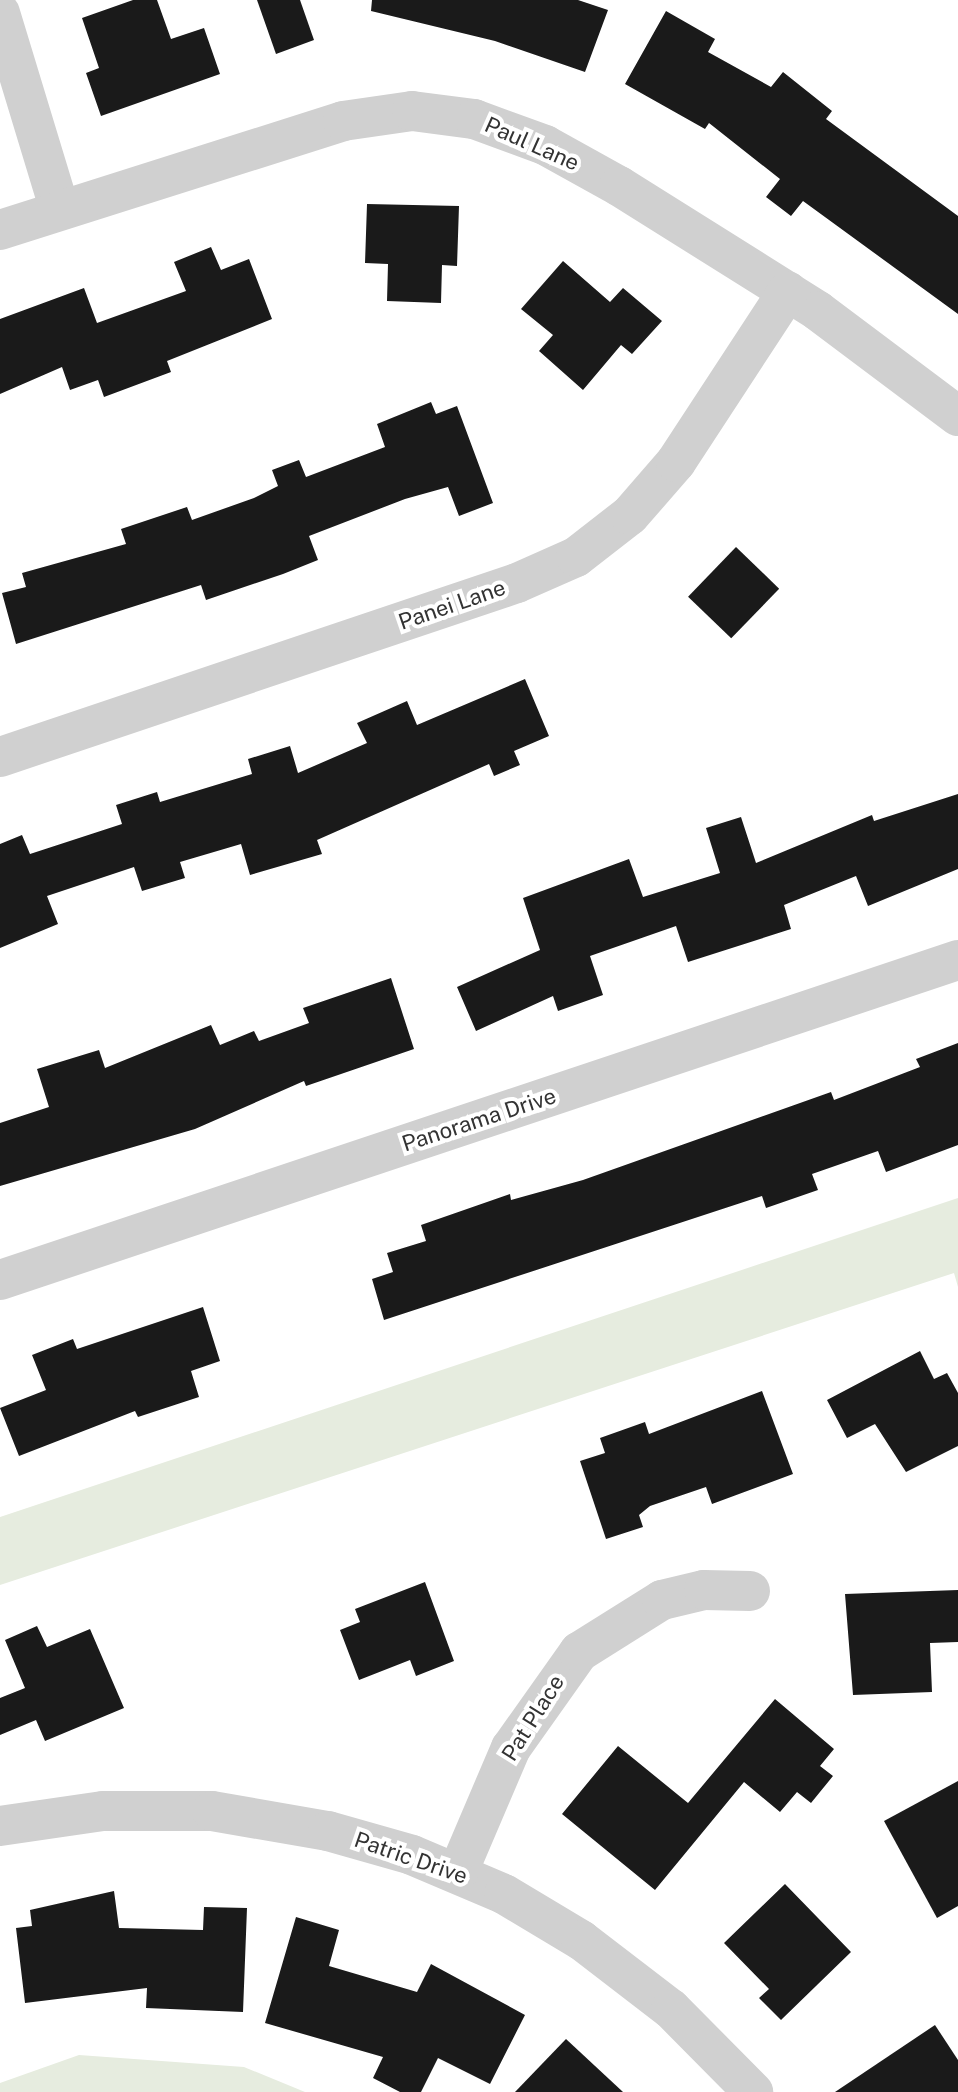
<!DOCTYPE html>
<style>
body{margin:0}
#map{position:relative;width:958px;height:2092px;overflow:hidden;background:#fff;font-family:"Public Sans",sans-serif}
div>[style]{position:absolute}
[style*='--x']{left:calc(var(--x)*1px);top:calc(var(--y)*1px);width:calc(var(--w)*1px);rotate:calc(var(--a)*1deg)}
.green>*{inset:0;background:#e6ecdf}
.building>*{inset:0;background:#1a1a1a;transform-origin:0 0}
.minor>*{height:40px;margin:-20px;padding:0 20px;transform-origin:20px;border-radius:20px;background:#d0d0d0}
span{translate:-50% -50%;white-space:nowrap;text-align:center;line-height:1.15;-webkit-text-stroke:8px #fff;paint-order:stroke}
.street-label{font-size:22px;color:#333}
</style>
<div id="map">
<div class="green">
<i style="clip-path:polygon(958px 1198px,958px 1287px,954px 1273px,0 1585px,0 1517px)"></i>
<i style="clip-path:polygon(79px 2055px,244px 2067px,305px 2092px,0 2092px,0 2083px)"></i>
</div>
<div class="building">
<i style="clip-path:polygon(133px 0,157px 0,171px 39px,204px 28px,220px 74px,101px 116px,86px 73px,99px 68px,82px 18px)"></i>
<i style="clip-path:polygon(257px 0,300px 0,314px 40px,276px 54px)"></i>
<i style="clip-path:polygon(372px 0,578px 0,608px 10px,585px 72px,495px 41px,371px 11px)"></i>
<i style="clip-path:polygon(666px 11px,715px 39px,708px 52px,771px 87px,783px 72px,832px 111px,826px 119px,958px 216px,958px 314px,803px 201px,791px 216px,766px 197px,780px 179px,709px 123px,705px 129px,625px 84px)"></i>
<i style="clip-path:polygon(367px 204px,459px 206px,457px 266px,442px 265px,441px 303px,387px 301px,388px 264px,365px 263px)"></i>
<i style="clip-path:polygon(211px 247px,221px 270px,249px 259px,272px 319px,167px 361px,171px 372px,104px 397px,98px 380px,70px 390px,62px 367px,0 394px,0 319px,84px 288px,97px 323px,186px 291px,174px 262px)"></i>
<i style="clip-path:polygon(563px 261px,610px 302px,623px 288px,662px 321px,632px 354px,621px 345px,583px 390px,539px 351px,553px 335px,521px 309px)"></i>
<i style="clip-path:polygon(431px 402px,436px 414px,457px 406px,493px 503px,459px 516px,448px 487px,405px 499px,309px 536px,318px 560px,283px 574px,206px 600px,201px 585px,16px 644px,2px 593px,26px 587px,22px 573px,126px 544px,121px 529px,187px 507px,192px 520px,254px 498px,278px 486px,272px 470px,299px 460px,306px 477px,385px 447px,377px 424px)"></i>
<i style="left:736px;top:547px;width:60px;height:69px;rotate:44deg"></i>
<i style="clip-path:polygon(525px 679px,549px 736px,514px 751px,520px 765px,494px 776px,489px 764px,317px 840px,322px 854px,250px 875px,241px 844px,180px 862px,185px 878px,142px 891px,134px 867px,47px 896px,58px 924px,0 948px,0 844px,22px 835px,30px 854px,122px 824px,116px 805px,157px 792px,160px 802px,252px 774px,248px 759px,290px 746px,298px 773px,367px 743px,357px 723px,407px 701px,417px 725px)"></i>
<i style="clip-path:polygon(958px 794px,958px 869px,868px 906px,856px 876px,784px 905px,791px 929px,688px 962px,676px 926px,590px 956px,603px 995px,558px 1011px,553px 996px,476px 1031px,457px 987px,540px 950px,523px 898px,629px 859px,643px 897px,720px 873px,706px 828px,741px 817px,756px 863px,872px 815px,874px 821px)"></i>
<i style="clip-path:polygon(391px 978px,414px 1049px,306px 1086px,304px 1081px,195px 1129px,0 1186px,0 1123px,49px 1107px,37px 1069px,99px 1050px,105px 1068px,211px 1025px,220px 1045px,254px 1031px,259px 1041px,309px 1023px,303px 1008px)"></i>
<i style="clip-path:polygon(958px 1043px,958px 1145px,886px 1172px,878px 1151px,812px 1174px,818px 1190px,766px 1208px,762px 1196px,384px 1320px,372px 1279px,393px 1272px,387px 1253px,426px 1241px,421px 1225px,510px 1194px,511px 1200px,583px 1180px,831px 1092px,834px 1100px,920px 1067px,916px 1059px)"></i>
<i style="clip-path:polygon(203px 1307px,220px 1361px,191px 1371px,199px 1397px,138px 1417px,135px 1411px,19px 1456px,0 1408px,46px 1390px,32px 1355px,73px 1339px,77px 1349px)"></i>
<i style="clip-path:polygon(920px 1351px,934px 1379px,947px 1373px,958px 1393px,958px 1446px,906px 1472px,875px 1424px,847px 1438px,827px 1400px)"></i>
<i style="clip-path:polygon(762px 1391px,793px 1474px,712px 1504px,706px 1487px,650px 1506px,639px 1515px,643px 1527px,606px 1539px,580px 1461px,605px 1453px,600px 1438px,645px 1422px,649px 1434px)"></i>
<i style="clip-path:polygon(425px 1582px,454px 1661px,416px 1676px,410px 1660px,359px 1680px,340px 1630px,360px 1622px,355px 1609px)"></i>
<i style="clip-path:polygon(958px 1590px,958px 1642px,930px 1643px,932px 1692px,853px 1695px,845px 1594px)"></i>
<i style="clip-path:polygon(37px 1626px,47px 1647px,90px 1629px,124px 1708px,45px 1741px,36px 1720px,0 1735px,0 1698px,25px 1688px,5px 1640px)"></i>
<i style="clip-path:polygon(775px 1699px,834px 1749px,820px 1766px,833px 1776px,811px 1803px,797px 1792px,780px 1812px,744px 1782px,655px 1890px,562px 1814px,618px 1746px,688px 1803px)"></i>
<i style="clip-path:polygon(958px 1781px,958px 1906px,937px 1918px,884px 1821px)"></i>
<i style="clip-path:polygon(785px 1884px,851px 1952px,781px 2020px,759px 1998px,769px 1989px,724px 1943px)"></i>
<i style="clip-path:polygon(114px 1891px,119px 1928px,203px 1930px,204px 1907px,247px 1908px,243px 2012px,146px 2008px,147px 1988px,25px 2003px,16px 1928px,32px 1926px,30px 1910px)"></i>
<i style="clip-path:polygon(296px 1917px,339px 1930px,329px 1966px,417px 1992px,431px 1964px,525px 2015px,490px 2084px,438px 2058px,421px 2092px,400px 2092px,373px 2078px,383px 2057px,265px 2023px)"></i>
<i style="clip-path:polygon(935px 2025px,958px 2060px,958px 2092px,835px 2092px)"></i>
<i style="clip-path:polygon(566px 2039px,623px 2092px,515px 2092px)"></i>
</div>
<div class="minor">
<i style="--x:0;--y:13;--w:206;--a:73.1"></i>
<i style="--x:0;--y:230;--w:360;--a:-17.6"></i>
<i style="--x:343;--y:121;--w:70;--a:-8.2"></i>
<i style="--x:412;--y:111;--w:63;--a:7.4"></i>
<i style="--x:474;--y:119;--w:76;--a:20.1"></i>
<i style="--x:545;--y:145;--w:85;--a:29"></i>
<i style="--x:619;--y:186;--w:235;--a:32.1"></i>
<i style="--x:818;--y:311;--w:175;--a:36.9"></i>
<i style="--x:0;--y:757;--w:545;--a:-18.6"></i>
<i style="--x:517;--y:583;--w:64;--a:-23.8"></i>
<i style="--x:576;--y:557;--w:68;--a:-37.9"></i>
<i style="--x:630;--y:515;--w:70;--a:-49"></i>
<i style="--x:676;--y:462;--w:204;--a:-56.8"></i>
<i style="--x:0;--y:1280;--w:1010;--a:-18.47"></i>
<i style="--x:0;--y:1826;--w:104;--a:-8.3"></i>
<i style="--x:103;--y:1811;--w:109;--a:0"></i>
<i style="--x:212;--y:1811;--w:118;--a:9.8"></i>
<i style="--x:328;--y:1831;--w:87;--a:15.9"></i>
<i style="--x:412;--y:1855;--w:100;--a:23"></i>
<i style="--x:504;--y:1894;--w:90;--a:30.9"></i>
<i style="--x:581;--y:1940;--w:113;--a:37.5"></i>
<i style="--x:671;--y:2009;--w:117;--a:45.3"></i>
<i style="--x:458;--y:1872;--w:135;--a:-66.9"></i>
<i style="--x:511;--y:1748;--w:118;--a:-54.7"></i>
<i style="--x:579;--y:1652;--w:98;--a:-32.1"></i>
<i style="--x:662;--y:1600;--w:43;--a:-13.4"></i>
<i style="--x:704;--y:1590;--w:46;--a:1.2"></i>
</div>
<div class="street-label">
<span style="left:532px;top:144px;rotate:24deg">Paul Lane</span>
<span style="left:452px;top:605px;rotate:-19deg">Panei Lane</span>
<span style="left:479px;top:1120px;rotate:-18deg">Panorama Drive</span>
<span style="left:533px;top:1718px;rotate:-58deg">Pat Place</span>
<span style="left:411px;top:1858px;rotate:19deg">Patric Drive</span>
</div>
</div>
